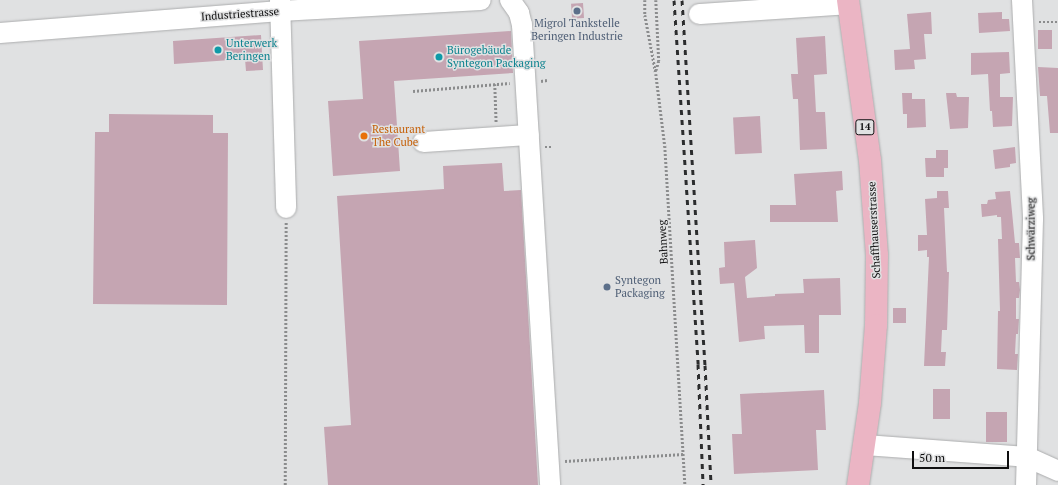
<!DOCTYPE html>
<meta charset="utf-8">
<style>
body{margin:0}
#map{position:relative;width:1058px;height:485px;overflow:hidden;background:#e0e1e2;font-family:"PT Serif",serif}
div>[style]{position:absolute}
[style*='--x']{left:calc(var(--x)*1px);top:calc(var(--y)*1px);width:calc(var(--w)*1px);rotate:calc(var(--a)*1deg)}
.building>*{inset:0;background:#c5a5b2;transform-origin:0 0}
.path>*{height:2.5px;margin-top:-1.25px;transform-origin:0;background:repeating-linear-gradient(90deg,#8b8c8d 0 2px,transparent 0 4px)}
.roads{filter:drop-shadow(0 0 1px #acadae) drop-shadow(0 0 1px #acadae)}
.minor>*{height:20px;margin:-10px;padding:0 10px;transform-origin:10px;border-radius:10px;background:#fff}
.major>*{height:22px;margin:-11px;padding:0 11px;transform-origin:11px;border-radius:11px;background:#ebb5c4}
.rail>*{height:3px;margin-top:-1.5px;transform-origin:0;background:repeating-linear-gradient(90deg,#2c2d2e 0 5px,transparent 0 10px)}
.dots>*{width:11px;height:11px;translate:-50% -50%;box-sizing:border-box;border:2px solid #e0e1e2;border-radius:50%}
span{translate:-50% -50%;white-space:nowrap;text-align:center;line-height:1.15;-webkit-text-stroke:3px #e0e1e2;paint-order:stroke}
.shield-label span{padding:1px 3px;background:#e0e1e2;border:1px solid;border-radius:3px;-webkit-text-stroke-width:0}
.shield-label{font-size:10px;color:#0f0f10;font-weight:700}
.street-label{font-size:11px;color:#0f0f10}
.service-label{font-size:11px;color:#4e5e75}
.left{translate:0 -50%;text-align:left}
.culture-label{font-size:11px;color:#0d838f}
.food-label{font-size:11px;color:#c56008}
.scale{position:absolute;left:912px;top:451px;width:97px;height:18px;box-sizing:border-box;border:2px solid #0f0f10;border-top:0;padding-left:5px;font-size:12px;line-height:14px;white-space:nowrap;color:#0f0f10;-webkit-text-stroke:3px #e0e1e2;paint-order:stroke}
</style>
<div id="map">
<div class="building">
<i style="left:583px;top:3px;width:15px;height:12px;rotate:86deg"></i>
<i style="clip-path:polygon(931px 12px,932px 34px,924px 34px,926px 59px,914px 60px,915px 69px,895px 70px,894px 50px,910px 49px,907px 14px)"></i>
<i style="clip-path:polygon(1002px 12px,1002px 19px,1009px 19px,1010px 31px,979px 33px,978px 13px)"></i>
<i style="left:1038px;top:30px;width:14px;height:19px"></i>
<i style="clip-path:polygon(511px 31px,513px 73px,394px 81px,400px 171px,333px 176px,328px 101px,363px 99px,359px 41px)"></i>
<i style="clip-path:polygon(261px 35px,263px 70px,246px 71px,245px 59px,174px 64px,173px 41px)"></i>
<i style="clip-path:polygon(825px 36px,827px 74px,814px 75px,816px 112px,825px 112px,827px 149px,800px 150px,798px 99px,793px 99px,791px 74px,798px 74px,796px 38px)"></i>
<i style="clip-path:polygon(1009px 52px,1010px 73px,1000px 74px,1000px 97px,1013px 97px,1012px 126px,993px 127px,992px 111px,990px 111px,988px 74px,971px 75px,971px 53px)"></i>
<i style="clip-path:polygon(1038px 67px,1058px 68px,1058px 133px,1050px 133px,1047px 96px,1040px 96px)"></i>
<i style="clip-path:polygon(902px 93px,912px 93px,912px 99px,925px 99px,926px 127px,907px 128px,907px 114px,903px 114px)"></i>
<i style="clip-path:polygon(946px 93px,956px 93px,957px 97px,969px 97px,968px 128px,950px 129px)"></i>
<i style="clip-path:polygon(109px 114px,213px 115px,213px 133px,228px 133px,227px 305px,93px 304px,95px 132px,109px 132px)"></i>
<i style="left:760px;top:116px;width:37px;height:27px;rotate:87deg"></i>
<i style="clip-path:polygon(1015px 147px,1016px 163px,1010px 164px,1010px 167px,995px 169px,993px 150px)"></i>
<i style="clip-path:polygon(936px 150px,948px 150px,948px 168px,944px 168px,944px 177px,926px 177px,925px 158px,936px 158px)"></i>
<i style="clip-path:polygon(502px 163px,504px 191px,521px 190px,538px 485px,328px 485px,324px 427px,351px 425px,337px 196px,444px 189px,443px 166px)"></i>
<i style="clip-path:polygon(842px 171px,843px 190px,836px 191px,838px 222px,770px 222px,770px 205px,796px 205px,794px 174px)"></i>
<i style="clip-path:polygon(937px 191px,948px 191px,949px 208px,944px 208px,947px 272px,949px 272px,947px 330px,942px 330px,941px 352px,946px 352px,945px 366px,924px 366px,929px 257px,927px 257px,927px 250px,918px 251px,918px 235px,927px 235px,925px 199px,937px 198px)"></i>
<i style="clip-path:polygon(1010px 191px,1015px 243px,1019px 243px,1020px 258px,1015px 258px,1016px 282px,1019px 282px,1020px 290px,1019px 298px,1016px 298px,1016px 319px,1019px 319px,1018px 334px,1016px 334px,1015px 354px,1018px 354px,1017px 370px,997px 369px,998px 311px,1000px 311px,998px 239px,1002px 239px,1001px 217px,997px 217px,997px 215px,982px 217px,981px 204px,987px 204px,988px 200px,996px 199px,995px 192px)"></i>
<i style="clip-path:polygon(755px 240px,757px 268px,745px 277px,747px 298px,775px 296px,775px 294px,804px 293px,803px 279px,840px 278px,841px 315px,819px 315px,819px 353px,805px 353px,804px 325px,764px 326px,765px 339px,739px 342px,734px 283px,720px 284px,719px 268px,725px 267px,724px 242px)"></i>
<i style="left:893px;top:308px;width:13px;height:15px"></i>
<i style="left:933px;top:389px;width:17px;height:30px"></i>
<i style="clip-path:polygon(824px 390px,826px 430px,816px 430px,818px 470px,734px 474px,732px 434px,742px 434px,740px 394px)"></i>
<i style="left:986px;top:412px;width:21px;height:30px"></i>
</div>
<div class="path">
<i style="--x:645;--y:0;--w:15;--a:90"></i>
<i style="--x:645;--y:15;--w:60;--a:79.4"></i>
<i style="--x:656;--y:74;--w:73;--a:82.9"></i>
<i style="--x:665;--y:146;--w:340;--a:86.6"></i>
<i style="--x:656;--y:0;--w:61;--a:87.2"></i>
<i style="--x:659;--y:61;--w:10;--a:107"></i>
<i style="--x:1039;--y:22;--w:19;--a:0"></i>
<i style="--x:541;--y:81;--w:6;--a:-9"></i>
<i style="--x:495;--y:84;--w:38;--a:88"></i>
<i style="--x:413;--y:91;--w:97;--a:-4.7"></i>
<i style="--x:545;--y:147;--w:8;--a:0"></i>
<i style="--x:565;--y:461;--w:119;--a:-3.4"></i>
<i style="--x:285;--y:485;--w:263;--a:-89.8"></i>
</div>
<div class="roads">
<div class="minor">
<i style="--x:280;--y:0;--w:208;--a:88.3"></i>
<i style="--x:510;--y:0;--w:16;--a:55"></i>
<i style="--x:519;--y:13;--w:12;--a:76"></i>
<i style="--x:522;--y:25;--w:461;--a:86.5"></i>
<i style="--x:1022;--y:0;--w:219;--a:87.1"></i>
<i style="--x:1033;--y:219;--w:266;--a:91.5"></i>
<i style="--x:699;--y:14;--w:149;--a:-3.8"></i>
<i style="--x:0;--y:33;--w:281;--a:-4.5"></i>
<i style="--x:280;--y:11;--w:201;--a:-3.1"></i>
<i style="--x:423;--y:142;--w:106;--a:-3.8"></i>
<i style="--x:865;--y:445;--w:162;--a:4.2"></i>
<i style="--x:1027;--y:457;--w:34;--a:24"></i>
</div>
<div class="major">
<i style="--x:848;--y:0;--w:162;--a:82.2"></i>
<i style="--x:870;--y:160;--w:95;--a:85.8"></i>
<i style="--x:877;--y:255;--w:70;--a:90.8"></i>
<i style="--x:876;--y:325;--w:78;--a:94.4"></i>
<i style="--x:870;--y:403;--w:83;--a:98.3"></i>
</div>
</div>
<div class="rail">
<i style="--x:674;--y:0;--w:365;--a:86.2"></i>
<i style="--x:698;--y:364;--w:121;--a:87.6"></i>
<i style="--x:682;--y:0;--w:366;--a:86.4"></i>
<i style="--x:705;--y:365;--w:120;--a:87.1"></i>
</div>
<div class="dots">
<i style="left:577px;top:11px;background:#5c6f8a"></i>
<i style="left:218px;top:50px;background:#0f9aa8"></i>
<i style="left:439px;top:57px;background:#0f9aa8"></i>
<i style="left:364px;top:136px;background:#e8710a"></i>
<i style="left:607px;top:287px;background:#5c6f8a"></i>
</div>
<div class="shield-label">
<span style="left:865px;top:127px">14</span>
</div>
<div class="street-label">
<span style="left:240px;top:14px;rotate:-4deg">Industriestrasse</span>
<span style="left:1031px;top:229px;rotate:-90deg">Schwärziweg</span>
<span style="left:874px;top:230px;rotate:-93deg">Schaffhauserstrasse</span>
<span style="left:663px;top:242px;rotate:-93deg">Bahnweg</span>
</div>
<div class="service-label">
<span style="left:577px;top:30px">Migrol Tankstelle<br>Beringen Industrie</span>
<span class="left" style="left:615px;top:287px">Syntegon<br>Packaging</span>
</div>
<div class="culture-label">
<span class="left" style="left:226px;top:50px">Unterwerk<br>Beringen</span>
<span class="left" style="left:447px;top:57px">Bürogebäude<br>Syntegon Packaging</span>
</div>
<div class="food-label">
<span class="left" style="left:372px;top:136px">Restaurant<br>The Cube</span>
</div>
<div class="scale">50 m</div>
</div>
